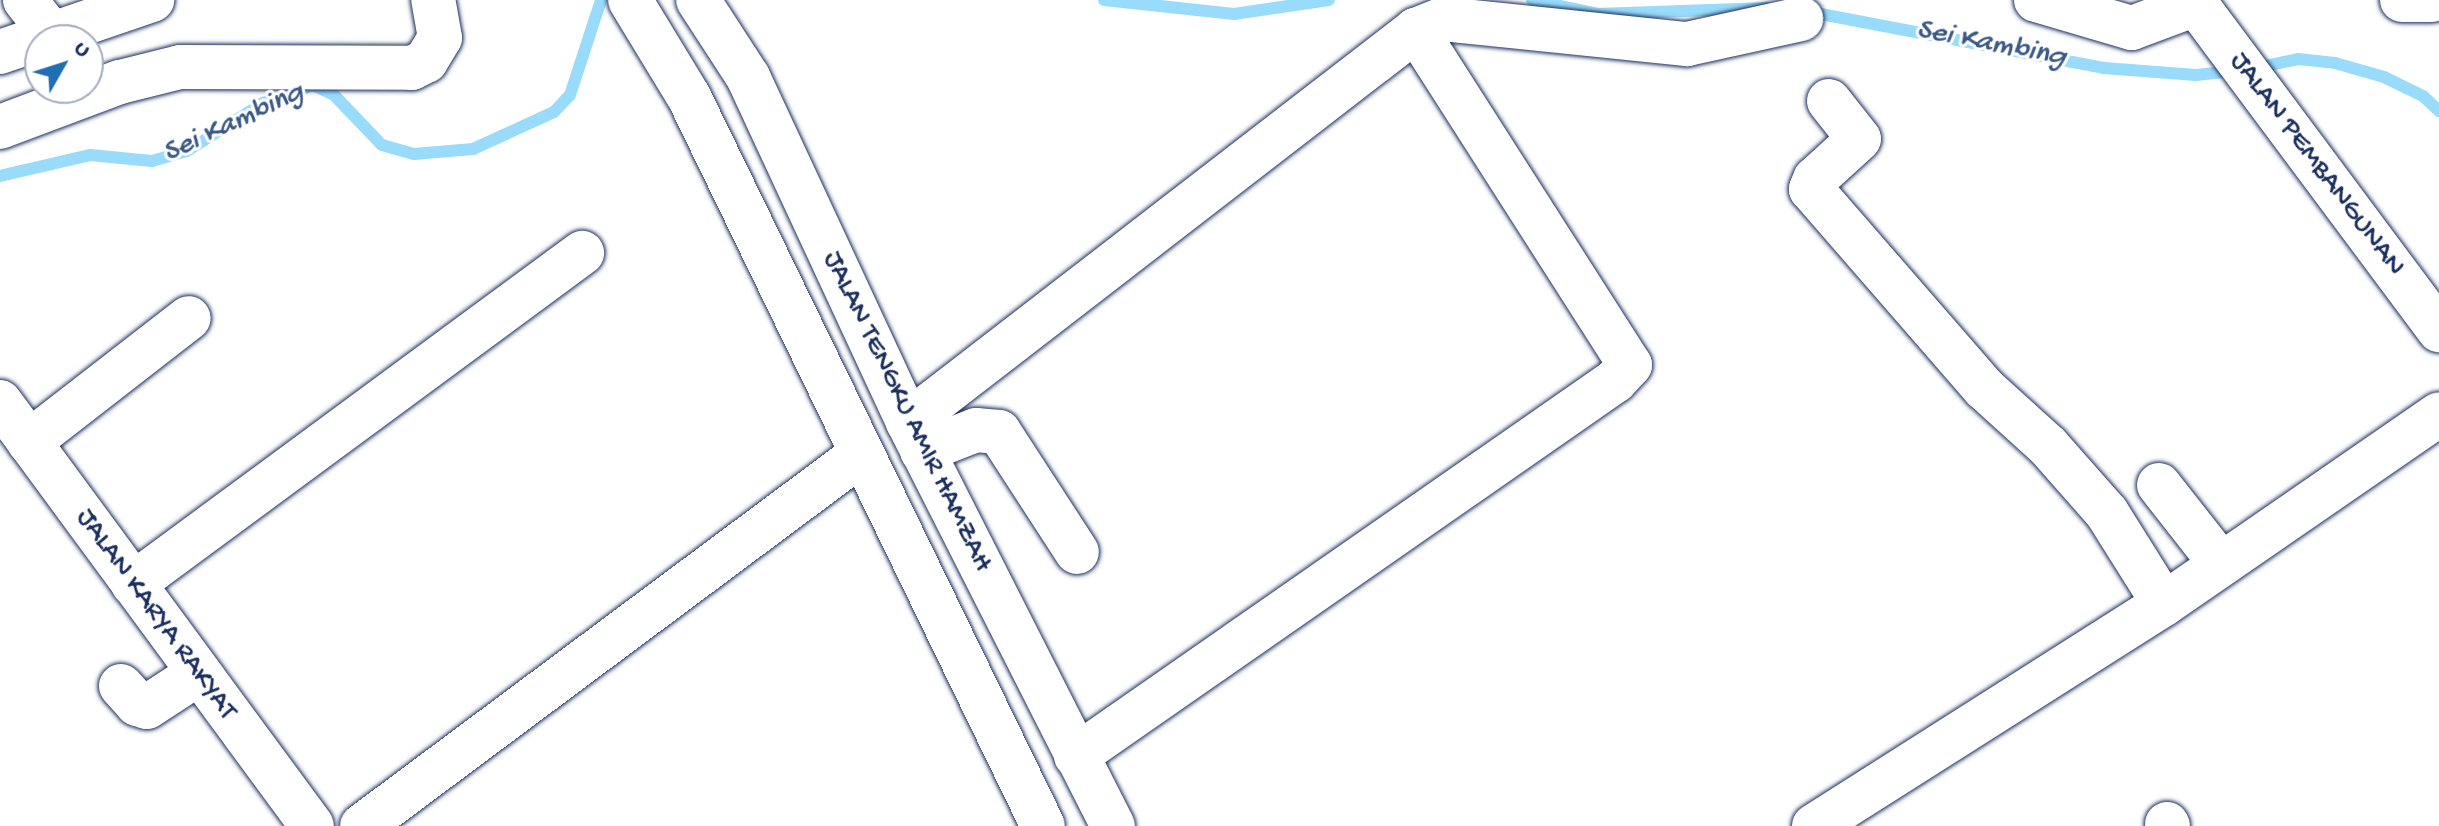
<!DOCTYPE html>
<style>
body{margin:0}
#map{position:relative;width:2439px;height:826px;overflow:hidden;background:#fff;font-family:"Gochi Hand",sans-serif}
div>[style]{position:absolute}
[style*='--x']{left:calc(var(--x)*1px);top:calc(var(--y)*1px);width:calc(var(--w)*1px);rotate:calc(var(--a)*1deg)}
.stream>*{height:12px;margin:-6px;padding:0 6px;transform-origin:6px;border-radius:6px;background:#99dbfb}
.roads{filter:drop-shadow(0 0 2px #1b2f5e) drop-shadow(0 0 2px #1b2f5e)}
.minor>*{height:44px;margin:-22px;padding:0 22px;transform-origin:22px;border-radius:22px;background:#fff}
.major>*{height:44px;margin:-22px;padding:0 22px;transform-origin:22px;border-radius:22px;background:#fff}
span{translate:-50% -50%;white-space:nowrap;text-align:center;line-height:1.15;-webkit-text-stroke:6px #fff;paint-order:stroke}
.street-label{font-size:28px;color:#1b2f5e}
.water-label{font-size:30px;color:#3a5a85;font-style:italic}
.north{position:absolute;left:24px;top:24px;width:80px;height:80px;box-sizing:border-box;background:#fff;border:2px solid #a4acbf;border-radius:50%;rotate:51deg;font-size:22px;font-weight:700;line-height:32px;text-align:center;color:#1b2f5e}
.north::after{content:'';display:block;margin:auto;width:28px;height:36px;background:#1f6fb2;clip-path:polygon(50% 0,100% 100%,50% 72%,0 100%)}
</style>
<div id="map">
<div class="stream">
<i style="--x:1104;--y:0;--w:131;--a:6.1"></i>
<i style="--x:1234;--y:14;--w:96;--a:-8.4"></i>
<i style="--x:1532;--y:0;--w:67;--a:12"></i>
<i style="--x:1598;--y:14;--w:169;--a:-2"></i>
<i style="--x:1805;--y:11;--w:304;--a:10.8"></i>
<i style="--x:2104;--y:68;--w:92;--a:4.4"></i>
<i style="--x:2196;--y:75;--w:37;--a:-6"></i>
<i style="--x:2255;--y:68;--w:44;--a:-11.8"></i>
<i style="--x:2298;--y:59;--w:37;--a:6"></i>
<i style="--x:2335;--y:63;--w:51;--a:15.9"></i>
<i style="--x:2384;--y:77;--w:43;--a:26"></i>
<i style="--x:2423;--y:96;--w:22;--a:43"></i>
<i style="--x:0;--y:176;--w:92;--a:-13.1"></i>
<i style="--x:90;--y:155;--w:62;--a:5.5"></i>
<i style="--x:152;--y:161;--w:36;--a:-16"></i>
<i style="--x:187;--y:151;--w:90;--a:-32.3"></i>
<i style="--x:263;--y:103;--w:53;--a:-19.8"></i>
<i style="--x:313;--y:85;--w:23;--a:25"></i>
<i style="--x:334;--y:95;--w:69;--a:46.2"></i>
<i style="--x:382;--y:145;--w:33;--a:16"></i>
<i style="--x:414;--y:154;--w:59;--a:-4.8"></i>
<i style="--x:473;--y:149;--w:89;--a:-24.6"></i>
<i style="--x:554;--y:112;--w:23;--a:-47"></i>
<i style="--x:570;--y:95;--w:100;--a:-71.9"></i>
</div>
<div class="roads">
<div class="minor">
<i style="--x:25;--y:0;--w:41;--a:52"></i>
<i style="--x:2036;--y:0;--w:100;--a:16.3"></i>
<i style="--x:2132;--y:28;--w:68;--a:-20.6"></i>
<i style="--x:2193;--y:0;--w:412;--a:53.3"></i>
<i style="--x:2402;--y:0;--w:30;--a:0"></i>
<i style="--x:0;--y:52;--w:161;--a:-18.9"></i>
<i style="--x:1829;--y:101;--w:48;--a:51.7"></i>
<i style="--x:1859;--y:139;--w:59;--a:137.7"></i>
<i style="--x:1815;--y:179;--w:11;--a:112"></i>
<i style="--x:1811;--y:189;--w:264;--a:49"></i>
<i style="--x:1984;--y:388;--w:86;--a:42.2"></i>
<i style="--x:2048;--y:446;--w:89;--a:48.6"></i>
<i style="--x:2107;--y:513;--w:107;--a:57.9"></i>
<i style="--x:0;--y:127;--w:128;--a:-20.6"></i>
<i style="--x:120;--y:82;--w:62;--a:-14"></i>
<i style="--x:180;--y:67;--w:232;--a:0.2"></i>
<i style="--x:412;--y:68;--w:16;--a:-27"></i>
<i style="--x:426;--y:61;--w:27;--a:-59"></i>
<i style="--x:440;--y:38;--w:39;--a:-100"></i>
<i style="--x:0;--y:402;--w:526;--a:53.65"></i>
<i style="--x:908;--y:422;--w:642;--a:-37.66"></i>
<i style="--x:29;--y:442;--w:202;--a:-37.8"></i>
<i style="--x:922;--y:451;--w:58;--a:-21.3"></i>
<i style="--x:976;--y:430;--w:23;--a:5"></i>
<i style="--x:999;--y:432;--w:143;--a:57"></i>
<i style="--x:2159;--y:485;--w:100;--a:51.9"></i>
<i style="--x:133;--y:584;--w:558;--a:-36.4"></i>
<i style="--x:121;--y:686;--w:24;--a:48"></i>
<i style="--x:137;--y:704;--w:10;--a:17"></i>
<i style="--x:147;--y:707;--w:59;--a:-33.1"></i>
<i style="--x:1076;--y:756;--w:657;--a:-34.83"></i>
<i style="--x:1615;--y:381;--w:22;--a:-47"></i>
<i style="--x:1630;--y:365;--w:398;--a:-122.6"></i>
<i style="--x:1416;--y:30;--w:29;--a:-22"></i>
<i style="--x:1443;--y:19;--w:245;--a:5.9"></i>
<i style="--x:1687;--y:44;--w:117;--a:-12.4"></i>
<i style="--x:2167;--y:824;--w:2;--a:63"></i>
<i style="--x:362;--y:826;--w:621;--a:-36.69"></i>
<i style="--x:1814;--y:826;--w:414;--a:-32.4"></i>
<i style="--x:2164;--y:604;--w:334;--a:-34.6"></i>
</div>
<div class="major">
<i style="--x:630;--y:0;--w:114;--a:58.7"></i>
<i style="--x:689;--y:97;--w:810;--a:64.1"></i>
<i style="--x:698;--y:0;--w:92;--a:57"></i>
<i style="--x:748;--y:77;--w:380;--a:65.1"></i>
<i style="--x:908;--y:422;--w:453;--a:63.1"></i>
</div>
</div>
<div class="street-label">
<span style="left:2316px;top:165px;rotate:53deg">JALAN PEMBANGUNAN</span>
<span style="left:906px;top:412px;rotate:64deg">JALAN TENGKU AMIR HAMZAH</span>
<span style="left:155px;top:615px;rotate:54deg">JALAN KARYA RAKYAT</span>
</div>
<div class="water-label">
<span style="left:1991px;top:45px;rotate:11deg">Sei Kambing</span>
<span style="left:234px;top:124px;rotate:-25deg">Sei Kambing</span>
</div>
<div class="north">U</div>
</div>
